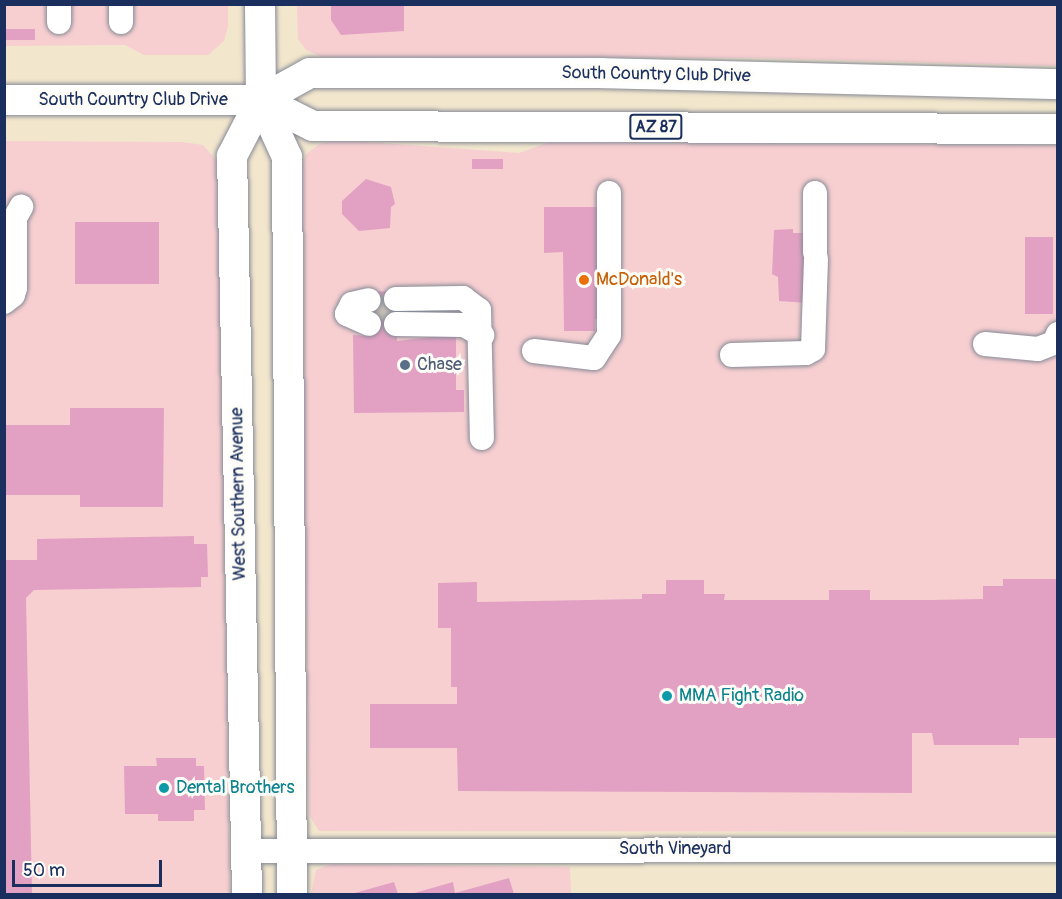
<!DOCTYPE html>
<style>
body{margin:0}
#map{position:relative;width:1062px;height:899px;overflow:hidden;background:#f2e6cd;font-family:Pangolin,sans-serif}
div>[style]{position:absolute}
[style*='--x']{left:calc(var(--x)*1px);top:calc(var(--y)*1px);width:calc(var(--w)*1px);rotate:calc(var(--a)*1deg)}
.built>*{inset:0;background:#f7cfd1}
.building>*{inset:0;background:#e2a1c2;transform-origin:0 0}
.minor-tunnel>*{height:24px;margin-top:-12px;transform-origin:0;background:repeating-linear-gradient(90deg,#c7c1b7 0 24px,transparent 0 36px)}
.roads{filter:drop-shadow(0 0 2px #868a96) drop-shadow(0 0 2px #868a96)}
.minor>*{height:24px;margin:-12px;padding:0 12px;transform-origin:12px;border-radius:12px;background:#fff}
.major>*{height:30px;margin:-15px;padding:0 15px;transform-origin:15px;border-radius:15px;background:#fff}
.dots>*{width:16px;height:16px;translate:-50% -50%;box-sizing:border-box;border:3px solid #fdfcf7;border-radius:50%}
span{translate:-50% -50%;white-space:nowrap;text-align:center;line-height:1.15;-webkit-text-stroke:6px #fdfcf7;paint-order:stroke}
.shield-label span{padding:2px 4px;background:#fdfcf7;border:2px solid;border-radius:4px;-webkit-text-stroke-width:0}
.shield-label{font-size:16px;color:#1b2f5e;font-weight:700}
.street-label{font-size:18px;color:#1b2f5e}
.food-label{font-size:18px;color:#c56008}
.left{translate:0 -50%;text-align:left}
.service-label{font-size:18px;color:#4e5e75}
.culture-label{font-size:18px;color:#0d838f}
.frame{position:absolute;inset:0;border:6px solid #1b2f5e;pointer-events:none}
.scale{position:absolute;left:12px;top:860px;width:150px;height:27px;box-sizing:border-box;border:3px solid #1b2f5e;border-top:0;padding-left:8px;font-size:18px;line-height:21px;white-space:nowrap;color:#1b2f5e;-webkit-text-stroke:4px #fdfcf7;paint-order:stroke}
</style>
<div id="map">
<div class="built">
<i style="clip-path:polygon(4px 5px,228px 5px,228px 27px,224px 41px,208px 55px,144px 55px,125px 45px,5px 46px)"></i>
<i style="clip-path:polygon(297px 5px,1057px 5px,1057px 66px,752px 58px,322px 57px,306px 50px,298px 39px)"></i>
<i style="clip-path:polygon(337px 140px,519px 153px,550px 142px,1057px 145px,1057px 832px,319px 831px,309px 815px,299px 181px,306px 154px,320px 144px)"></i>
<i style="clip-path:polygon(5px 141px,182px 142px,203px 145px,218px 162px,230px 894px,5px 894px)"></i>
<i style="clip-path:polygon(331px 864px,570px 867px,571px 894px,311px 894px,316px 870px)"></i>
</div>
<div class="building">
<i style="clip-path:polygon(331px 4px,404px 4px,404px 31px,341px 35px,331px 20px)"></i>
<i style="left:4px;top:29px;width:31px;height:11px"></i>
<i style="left:472px;top:159px;width:31px;height:10px"></i>
<i style="clip-path:polygon(366px 179px,391px 187px,395px 204px,391px 207px,390px 228px,359px 231px,342px 214px,342px 201px)"></i>
<i style="clip-path:polygon(544px 207px,601px 207px,601px 319px,595px 319px,595px 331px,564px 331px,563px 252px,544px 253px)"></i>
<i style="left:75px;top:222px;width:84px;height:62px"></i>
<i style="clip-path:polygon(793px 229px,793px 233px,803px 233px,804px 251px,810px 261px,807px 303px,779px 301px,778px 277px,772px 274px,774px 230px)"></i>
<i style="left:1025px;top:237px;width:28px;height:77px"></i>
<i style="clip-path:polygon(396px 291px,397px 341px,456px 334px,456px 390px,464px 390px,464px 412px,354px 413px,353px 335px,368px 336px,367px 292px)"></i>
<i style="clip-path:polygon(70px 408px,164px 408px,163px 507px,80px 507px,80px 495px,4px 495px,4px 425px,70px 425px)"></i>
<i style="clip-path:polygon(194px 536px,194px 544px,207px 544px,208px 577px,201px 577px,201px 587px,34px 590px,26px 598px,32px 894px,4px 894px,4px 560px,37px 560px,37px 539px)"></i>
<i style="clip-path:polygon(1003px 579px,1058px 579px,1058px 738px,1019px 738px,1019px 745px,934px 745px,932px 733px,912px 733px,912px 793px,458px 791px,457px 748px,370px 748px,370px 704px,457px 704px,457px 687px,451px 687px,451px 628px,438px 628px,438px 583px,477px 582px,477px 602px,642px 599px,642px 594px,666px 594px,666px 580px,704px 580px,704px 594px,725px 594px,724px 600px,829px 600px,829px 590px,870px 590px,870px 600px,932px 600px,983px 599px,983px 586px,1003px 586px)"></i>
<i style="clip-path:polygon(156px 758px,196px 758px,196px 766px,204px 766px,205px 810px,194px 810px,194px 821px,158px 821px,158px 814px,125px 814px,124px 766px,157px 766px)"></i>
<i style="clip-path:polygon(509px 878px,514px 894px,411px 894px,453px 882px,455px 893px)"></i>
<i style="clip-path:polygon(394px 882px,398px 894px,351px 894px)"></i>
</div>
<div class="minor-tunnel">
<i style="--x:369;--y:308;--w:27;--a:0"></i>
</div>
<div class="roads">
<div class="minor">
<i style="--x:59;--y:22;--w:18;--a:-90"></i>
<i style="--x:121;--y:22;--w:18;--a:-90"></i>
<i style="--x:815;--y:193;--w:59;--a:90"></i>
<i style="--x:396;--y:299;--w:67;--a:-0.9"></i>
<i style="--x:463;--y:298;--w:20;--a:37"></i>
<i style="--x:479;--y:310;--w:128;--a:88.7"></i>
<i style="--x:4;--y:302;--w:11;--a:-38"></i>
<i style="--x:13;--y:295;--w:7;--a:-74"></i>
<i style="--x:15;--y:288;--w:70;--a:-90"></i>
<i style="--x:15;--y:218;--w:13;--a:-61"></i>
<i style="--x:347;--y:314;--w:11;--a:-63"></i>
<i style="--x:352;--y:304;--w:17;--a:-13"></i>
<i style="--x:347;--y:314;--w:24;--a:24"></i>
<i style="--x:396;--y:324;--w:68;--a:0.8"></i>
<i style="--x:464;--y:325;--w:21;--a:29"></i>
<i style="--x:985;--y:344;--w:53;--a:5.4"></i>
<i style="--x:1038;--y:349;--w:17;--a:-21"></i>
<i style="--x:1054;--y:343;--w:10;--a:-66"></i>
<i style="--x:534;--y:351;--w:60;--a:6.7"></i>
<i style="--x:594;--y:358;--w:27;--a:-57"></i>
<i style="--x:609;--y:335;--w:142;--a:-90"></i>
<i style="--x:732;--y:355;--w:74;--a:-1.5"></i>
<i style="--x:806;--y:353;--w:8;--a:-30"></i>
<i style="--x:813;--y:349;--w:90;--a:-88.1"></i>
<i style="--x:247;--y:851;--w:811;--a:-0.07"></i>
</div>
<div class="major">
<i style="--x:260;--y:4;--w:96;--a:89.4"></i>
<i style="--x:261;--y:100;--w:63;--a:65.5"></i>
<i style="--x:287;--y:157;--w:737;--a:89.61"></i>
<i style="--x:4;--y:100;--w:257;--a:0"></i>
<i style="--x:261;--y:100;--w:58;--a:26.6"></i>
<i style="--x:313;--y:126;--w:745;--a:0.23"></i>
<i style="--x:261;--y:100;--w:56;--a:-28.9"></i>
<i style="--x:310;--y:73;--w:291;--a:0"></i>
<i style="--x:601;--y:73;--w:457;--a:1.4"></i>
<i style="--x:247;--y:894;--w:738;--a:-91.16"></i>
<i style="--x:232;--y:156;--w:63;--a:-62.6"></i>
</div>
</div>
<div class="dots">
<i style="left:584px;top:280px;background:#e8710a"></i>
<i style="left:405px;top:365px;background:#5c6f8a"></i>
<i style="left:667px;top:696px;background:#0f9aa8"></i>
<i style="left:164px;top:788px;background:#0f9aa8"></i>
</div>
<div class="shield-label">
<span style="left:656px;top:127px">AZ 87</span>
</div>
<div class="street-label">
<span style="left:656px;top:75px;rotate:1deg">South Country Club Drive</span>
<span style="left:133px;top:100px">South Country Club Drive</span>
<span style="left:239px;top:494px;rotate:-91deg">West Southern Avenue</span>
<span style="left:675px;top:849px">South Vineyard</span>
</div>
<div class="food-label">
<span class="left" style="left:596px;top:280px">McDonald's</span>
</div>
<div class="service-label">
<span class="left" style="left:417px;top:365px">Chase</span>
</div>
<div class="culture-label">
<span class="left" style="left:679px;top:696px">MMA Fight Radio</span>
<span class="left" style="left:176px;top:788px">Dental Brothers</span>
</div>
<div class="frame"></div>
<div class="scale">50 m</div>
</div>
